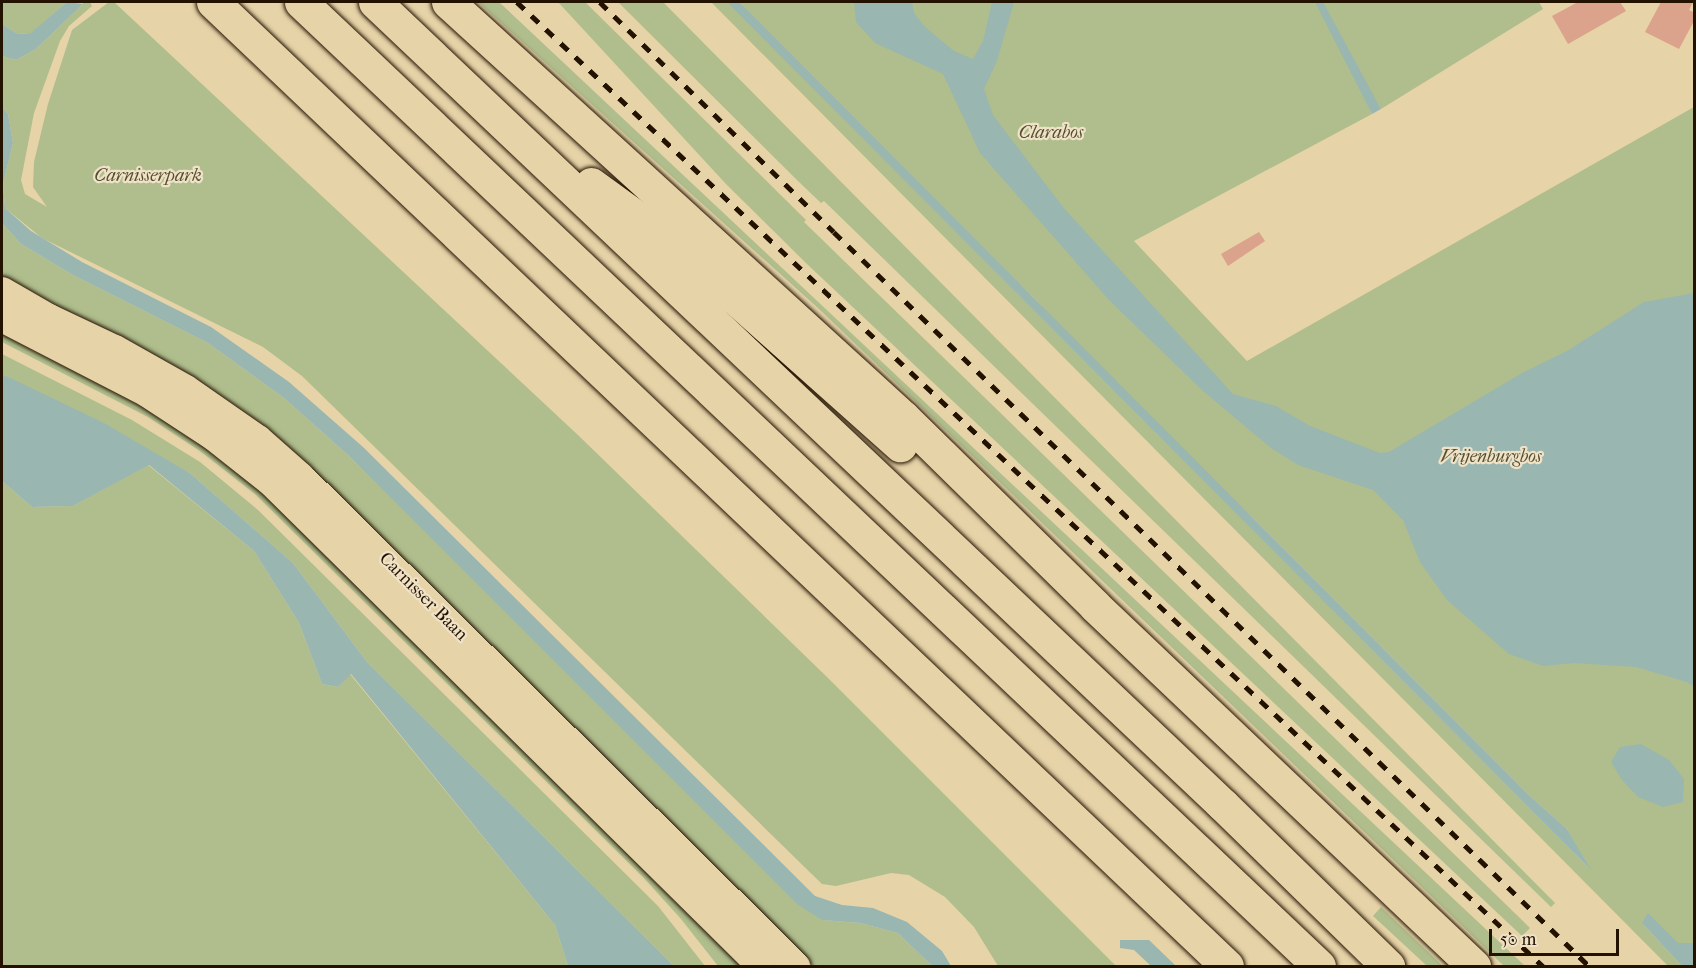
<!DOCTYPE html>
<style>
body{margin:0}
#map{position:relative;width:1696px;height:968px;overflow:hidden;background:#e6d3a7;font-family:"IM FELL French Canon",serif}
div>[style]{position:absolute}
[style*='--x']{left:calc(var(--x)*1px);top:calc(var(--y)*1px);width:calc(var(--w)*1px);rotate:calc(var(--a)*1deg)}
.green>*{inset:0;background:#afbe8c}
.water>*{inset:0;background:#99b6b1}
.building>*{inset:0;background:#dba28c}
.roads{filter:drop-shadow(0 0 2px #231200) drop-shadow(0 0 2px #231200)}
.major>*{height:28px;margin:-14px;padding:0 14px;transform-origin:14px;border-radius:14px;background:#e6d3a7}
.highway>*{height:33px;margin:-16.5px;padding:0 16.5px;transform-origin:16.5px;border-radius:16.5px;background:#e6d3a7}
.rail>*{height:4.5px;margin-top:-2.25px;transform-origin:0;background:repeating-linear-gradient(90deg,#231200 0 10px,transparent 0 20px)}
span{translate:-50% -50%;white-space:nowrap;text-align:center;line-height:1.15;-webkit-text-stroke:4.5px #efe2c6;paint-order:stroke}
.park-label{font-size:18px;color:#544e31;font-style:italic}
.street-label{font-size:18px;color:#231200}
.frame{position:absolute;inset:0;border:3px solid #231200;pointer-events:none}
.scale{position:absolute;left:1489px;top:929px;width:130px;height:27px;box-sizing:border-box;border:3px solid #231200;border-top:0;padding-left:8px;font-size:18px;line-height:21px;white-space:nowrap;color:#231200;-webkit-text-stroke:4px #efe2c6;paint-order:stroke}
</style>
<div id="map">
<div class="green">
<i style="clip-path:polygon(2px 2px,67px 2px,32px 33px,18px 34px,2px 24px)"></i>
<i style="clip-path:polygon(82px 2px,90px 2px,92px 6px,69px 26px,60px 41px,34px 113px,21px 180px,25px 194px,47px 207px,33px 187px,34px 162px,48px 104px,72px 30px,109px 2px,114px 2px,579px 436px,829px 679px,1116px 966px,998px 966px,974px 927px,945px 897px,909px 875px,891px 873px,836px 886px,822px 884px,302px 376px,263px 347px,42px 238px,5px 208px,3px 184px,13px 143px,8px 114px,2px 107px,2px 56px,16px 60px,36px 49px,83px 4px)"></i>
<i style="clip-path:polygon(478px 2px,499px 2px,1525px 966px,1504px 966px,818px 308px)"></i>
<i style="clip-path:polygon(558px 2px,585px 2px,806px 220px,804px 222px,1530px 928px,1522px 936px,808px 265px,726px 184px)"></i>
<i style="clip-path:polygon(618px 2px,663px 2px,1555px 903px,1551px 907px,824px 201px,821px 203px,798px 181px)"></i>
<i style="clip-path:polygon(evenodd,711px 2px,1539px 2px,1543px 9px,1381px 109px,1375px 99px,1367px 103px,1372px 114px,1134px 241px,1247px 361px,1694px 107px,1694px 966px,1642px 923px,1682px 966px,1668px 966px,711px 2px,758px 32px,1034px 298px,1160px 432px,1251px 516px,1530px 796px,1567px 829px,1589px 868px,758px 32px)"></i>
<i style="clip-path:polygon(2px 223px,21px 244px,73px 275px,208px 343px,284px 398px,349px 456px,822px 920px,860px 923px,898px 933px,932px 966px,815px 966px,796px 957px,291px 459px,2px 281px)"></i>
<i style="clip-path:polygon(2px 325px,202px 434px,755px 966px,718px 966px,681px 919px,643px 877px,255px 494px,200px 451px,148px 417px,2px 342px)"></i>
<i style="clip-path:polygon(2px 354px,132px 420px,200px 462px,258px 510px,658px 906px,705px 966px,674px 966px,367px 662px,293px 563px,191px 474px,2px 374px)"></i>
<i style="clip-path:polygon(148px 465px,254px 551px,299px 623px,322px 684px,338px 687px,350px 674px,555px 925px,568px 966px,2px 966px,2px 481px,32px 507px,73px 506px)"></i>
<i style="clip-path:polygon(1381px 907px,1443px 966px,1427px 966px,1373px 916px)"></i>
</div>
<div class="water">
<i style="clip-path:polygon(67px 2px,83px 4px,36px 49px,16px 60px,2px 56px,2px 24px,18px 34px,31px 33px)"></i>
<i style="clip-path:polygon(727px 2px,739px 2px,1530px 796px,1567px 829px,1591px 870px)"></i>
<i style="clip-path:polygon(854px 2px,912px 2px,914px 13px,924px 26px,954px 51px,973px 59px,983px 41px,992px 2px,1014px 2px,997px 61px,984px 89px,993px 115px,1063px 207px,1233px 394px,1276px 406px,1310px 426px,1380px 453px,1389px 452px,1522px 373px,1567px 351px,1644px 302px,1694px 293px,1694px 687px,1687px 682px,1636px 667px,1574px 663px,1543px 666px,1509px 654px,1447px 600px,1420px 562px,1403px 520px,1373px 490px,1298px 465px,1271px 448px,1203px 391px,1109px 300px,980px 153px,943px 74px,875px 43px,856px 22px)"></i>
<i style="clip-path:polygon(1315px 2px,1323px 2px,1381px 109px,1372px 114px)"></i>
<i style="clip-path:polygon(2px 107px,8px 114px,13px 143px,3px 184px,5px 208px,31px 231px,82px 262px,211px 327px,289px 382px,363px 447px,815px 896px,842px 905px,873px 908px,907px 922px,942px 951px,951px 966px,932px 966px,898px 933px,860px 923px,822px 920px,797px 904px,349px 456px,284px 398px,208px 343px,73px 275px,21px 244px,2px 223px)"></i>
<i style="clip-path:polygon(2px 374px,104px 423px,191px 474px,293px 563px,367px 662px,674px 966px,568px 966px,555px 925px,351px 674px,338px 687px,322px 684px,299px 623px,254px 551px,149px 465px,73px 506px,32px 507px,2px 481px)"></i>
<i style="clip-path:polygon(1641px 744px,1669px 760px,1684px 779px,1683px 802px,1663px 807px,1638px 797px,1622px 780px,1611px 762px,1620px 747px)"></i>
<i style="clip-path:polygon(1648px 913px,1678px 943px,1694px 943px,1694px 966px,1682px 966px,1642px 923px)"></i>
<i style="clip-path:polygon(1120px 940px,1149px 940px,1176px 966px,1151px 966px,1134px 950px,1120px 948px)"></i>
</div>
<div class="building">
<i style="clip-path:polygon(1578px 2px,1620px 2px,1626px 11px,1568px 44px,1552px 16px)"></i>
<i style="clip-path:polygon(1661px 2px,1693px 2px,1689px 10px,1695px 13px,1695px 19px,1679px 49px,1645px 32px)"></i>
<i style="clip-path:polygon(1259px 232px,1265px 241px,1228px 266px,1221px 254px)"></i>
</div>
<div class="roads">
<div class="major">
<i style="--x:2;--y:291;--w:54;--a:29.9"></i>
<i style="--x:49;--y:318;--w:73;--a:25.2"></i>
<i style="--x:115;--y:349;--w:81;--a:29.4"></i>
<i style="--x:186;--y:389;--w:88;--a:34.8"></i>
<i style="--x:258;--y:439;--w:57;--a:41.5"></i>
<i style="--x:301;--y:477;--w:696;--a:44.65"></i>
<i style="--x:2;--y:318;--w:163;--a:27.3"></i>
<i style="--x:147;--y:393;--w:80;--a:33.3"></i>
<i style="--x:214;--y:437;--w:73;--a:38.3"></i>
<i style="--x:271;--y:482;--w:689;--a:44.65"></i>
</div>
<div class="highway">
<i style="--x:213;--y:2;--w:1399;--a:43.55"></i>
<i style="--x:301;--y:2;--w:1402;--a:43.44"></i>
<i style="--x:375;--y:2;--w:1168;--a:43.44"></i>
<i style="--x:1223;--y:805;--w:231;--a:44.3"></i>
<i style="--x:448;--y:2;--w:616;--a:42.37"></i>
<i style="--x:903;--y:417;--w:269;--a:44.5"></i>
<i style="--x:1095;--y:606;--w:523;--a:43.53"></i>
<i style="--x:591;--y:184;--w:63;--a:36"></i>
<i style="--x:642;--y:221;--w:122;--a:39.7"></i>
<i style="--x:736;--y:299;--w:220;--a:41.7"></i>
</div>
</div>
<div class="rail">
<i style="--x:517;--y:2;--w:1408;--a:43.22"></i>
<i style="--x:600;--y:2;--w:328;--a:44.5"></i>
<i style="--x:834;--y:232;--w:1053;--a:44.19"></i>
</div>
<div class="park-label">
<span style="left:1051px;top:133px">Clarabos</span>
<span style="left:148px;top:176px">Carnisserpark</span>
<span style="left:1491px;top:457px">Vrijenburgbos</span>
</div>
<div class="street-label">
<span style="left:423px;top:597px;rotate:45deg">Carnisser Baan</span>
</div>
<div class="frame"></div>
<div class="scale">50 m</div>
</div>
